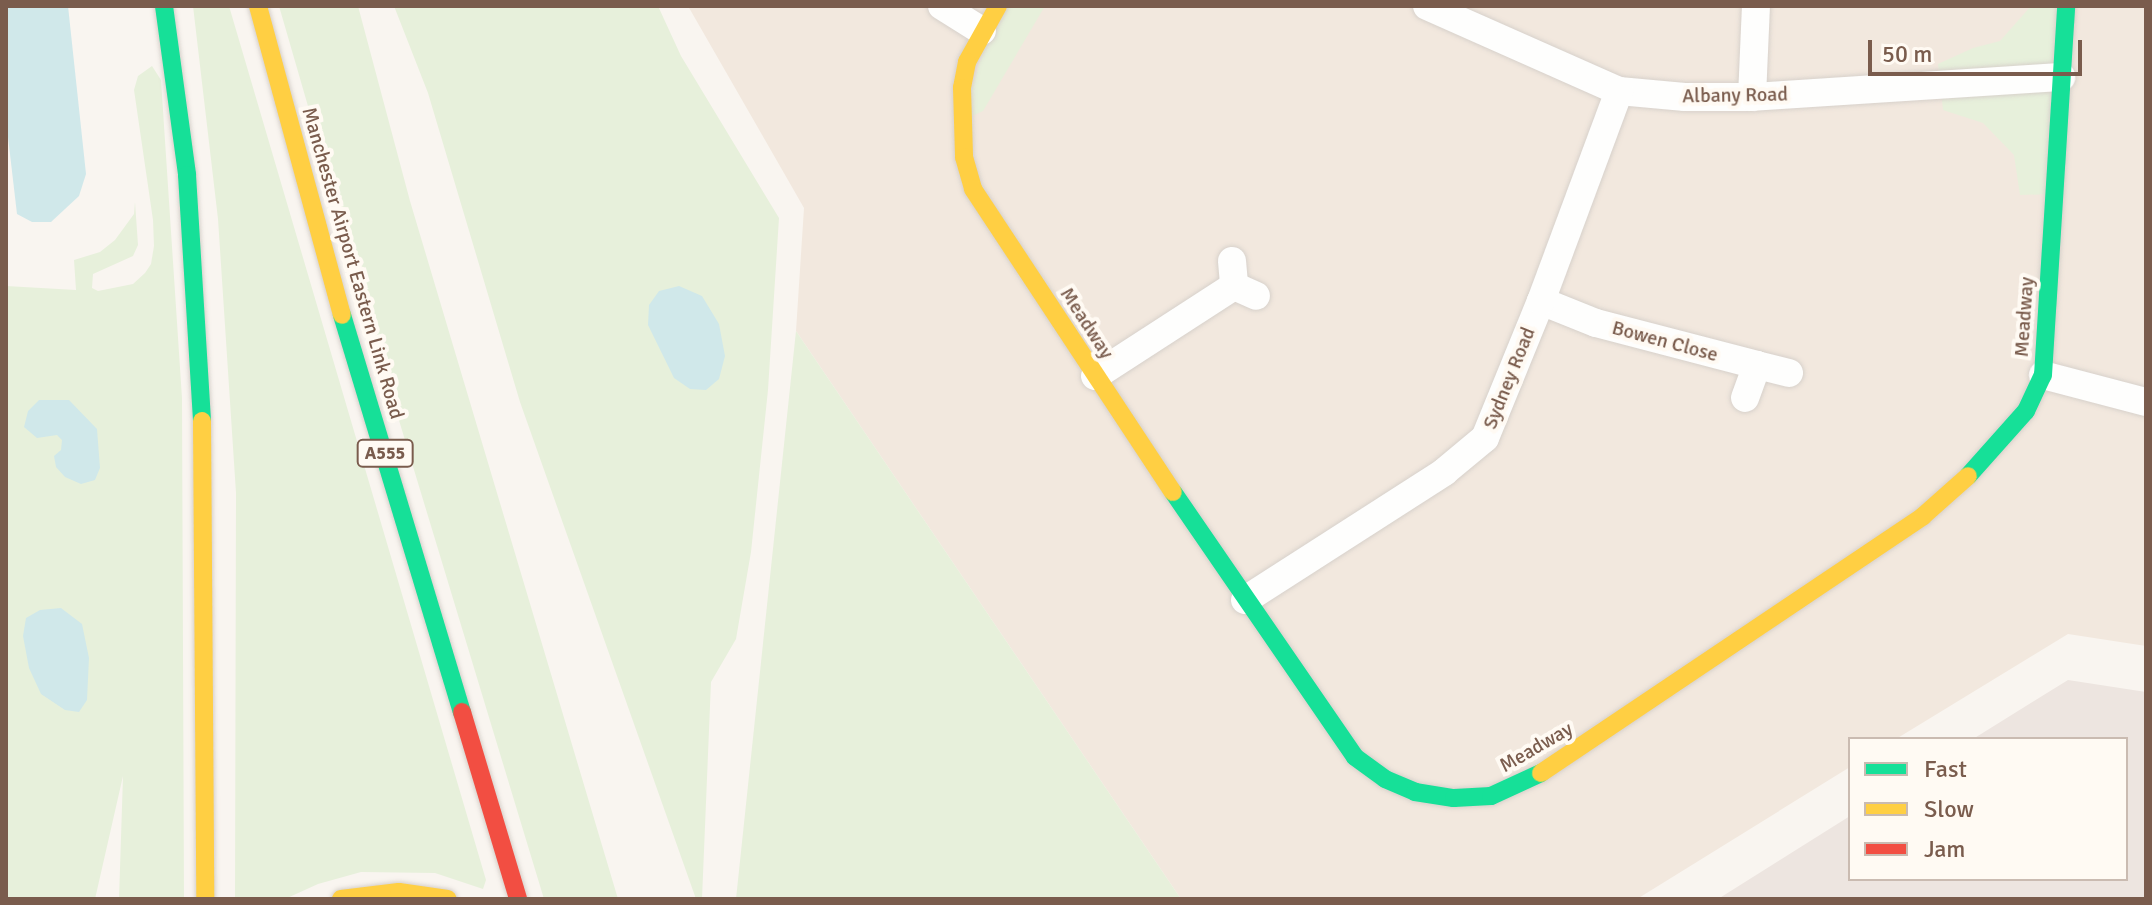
<!DOCTYPE html>
<style>
body{margin:0}
#map{position:relative;width:2152px;height:905px;overflow:hidden;background:#f9f5f0;font-family:Signika,sans-serif}
div>[style]{position:absolute}
[style*='--x']{left:calc(var(--x)*1px);top:calc(var(--y)*1px);width:calc(var(--w)*1px);rotate:calc(var(--a)*1deg)}
.residential>*{inset:0;background:#f2e8de}
.industrial>*{inset:0;background:#ede5e0}
.green>*{inset:0;background:#e7f0db}
.water>*{inset:0;background:#d0e8ea}
.roads{filter:drop-shadow(0 0 2px #d7d1cb) drop-shadow(0 0 2px #d7d1cb)}
.street>*{height:28px;margin:-14px;padding:0 14px;transform-origin:14px;border-radius:14px;background:#fefefd}
.fast>*{height:18px;margin:-9px;padding:0 9px;transform-origin:9px;border-radius:9px;background:#16e098}
.slow>*{height:18px;margin:-9px;padding:0 9px;transform-origin:9px;border-radius:9px;background:#ffcf43}
.jam>*{height:18px;margin:-9px;padding:0 9px;transform-origin:9px;border-radius:9px;background:#f24e42}
span{translate:-50% -50%;white-space:nowrap;text-align:center;line-height:1.15;-webkit-text-stroke:8px #fffaf3;paint-order:stroke}
.shield-label span{padding:2px 6px;background:#fffaf3;border:2px solid;border-radius:6px;-webkit-text-stroke-width:0}
.shield-label{font-size:18px;color:#7a5c4d;font-weight:700}
.street-label{font-size:20px;color:#7a5c4d}
.frame{position:absolute;inset:0;border:8px solid #7a5c4d;pointer-events:none}
.legend{position:absolute;left:1848px;top:737px;width:280px;height:144px;box-sizing:border-box;background:#fffaf3;border:2px solid #cabbb1;margin:0;padding:10px 14px;list-style:none;font-size:24px;color:#7a5c4d}
.legend li{display:flex;align-items:center;gap:16px;height:40px}
.legend b{width:40px;border:2px solid #cabbb1}
.scale{position:absolute;left:1868px;top:40px;width:214px;height:36px;box-sizing:border-box;border:4px solid #7a5c4d;border-top:0;padding-left:10px;font-size:24px;line-height:28px;white-space:nowrap;color:#7a5c4d;-webkit-text-stroke:6px #fffaf3;paint-order:stroke}
</style>
<div id="map">
<div class="residential">
<i style="clip-path:polygon(688px 6px,2146px 6px,2146px 646px,2068px 634px,1896px 739px,1850px 739px,1850px 767px,1637px 899px,1181px 899px,796px 331px,804px 208px)"></i>
</div>
<div class="industrial">
<i style="clip-path:polygon(2068px 680px,2146px 692px,2146px 899px,1718px 899px,1850px 816px,1850px 879px,2126px 879px,2126px 739px,1973px 739px)"></i>
</div>
<div class="green">
<i style="clip-path:polygon(193px 6px,229px 6px,486px 880px,483px 889px,435px 873px,361px 872px,318px 884px,285px 899px,235px 899px,236px 493px,218px 219px)"></i>
<i style="clip-path:polygon(279px 6px,358px 6px,410px 201px,618px 899px,544px 899px,398px 417px)"></i>
<i style="clip-path:polygon(394px 6px,658px 6px,681px 56px,779px 218px,768px 390px,751px 552px,736px 639px,711px 682px,702px 899px,696px 899px,520px 402px,428px 93px)"></i>
<i style="clip-path:polygon(998px 6px,1045px 6px,983px 111px,961px 121px)"></i>
<i style="clip-path:polygon(2031px 6px,2066px 6px,2054px 194px,2020px 195px,2014px 155px,1983px 123px,1943px 110px,1938px 64px,1973px 48px,2000px 41px)"></i>
<i style="clip-path:polygon(152px 66px,161px 80px,182px 398px,184px 899px,119px 899px,123px 776px,95px 899px,6px 899px,6px 286px,76px 290px,74px 260px,100px 252px,115px 240px,134px 214px,135px 202px,138px 245px,133px 256px,93px 274px,92px 288px,98px 291px,133px 284px,145px 273px,151px 264px,154px 246px,153px 220px,134px 90px,138px 76px)"></i>
<i style="clip-path:polygon(796px 331px,1181px 899px,736px 899px)"></i>
</div>
<div class="water">
<i style="clip-path:polygon(6px 6px,68px 6px,86px 174px,79px 196px,51px 222px,32px 222px,17px 214px,6px 120px)"></i>
<i style="clip-path:polygon(679px 286px,702px 296px,719px 324px,725px 356px,719px 379px,706px 390px,690px 389px,674px 378px,648px 325px,649px 305px,659px 291px)"></i>
<i style="clip-path:polygon(39px 400px,69px 400px,97px 429px,100px 468px,95px 480px,81px 484px,65px 477px,56px 467px,54px 456px,61px 450px,62px 440px,57px 435px,37px 438px,24px 427px,28px 411px)"></i>
<i style="clip-path:polygon(61px 608px,82px 624px,89px 658px,87px 700px,79px 712px,65px 710px,41px 694px,29px 668px,23px 636px,26px 618px,40px 610px)"></i>
</div>
<div class="roads">
<div class="street">
<i style="--x:942;--y:6;--w:47;--a:32"></i>
<i style="--x:1427;--y:6;--w:210;--a:23.9"></i>
<i style="--x:1619;--y:91;--w:66;--a:5.2"></i>
<i style="--x:1685;--y:97;--w:67;--a:0"></i>
<i style="--x:1752;--y:97;--w:310;--a:-3.7"></i>
<i style="--x:1752;--y:97;--w:91;--a:-87.5"></i>
<i style="--x:1232;--y:261;--w:25;--a:85"></i>
<i style="--x:1234;--y:286;--w:24;--a:24"></i>
<i style="--x:1541;--y:301;--w:59;--a:21.8"></i>
<i style="--x:1596;--y:323;--w:166;--a:14.6"></i>
<i style="--x:1757;--y:365;--w:35;--a:110"></i>
<i style="--x:1757;--y:365;--w:33;--a:14"></i>
<i style="--x:2043;--y:375;--w:106;--a:14.7"></i>
<i style="--x:1095;--y:376;--w:166;--a:-32.9"></i>
<i style="--x:1245;--y:600;--w:237;--a:-32.7"></i>
<i style="--x:1444;--y:472;--w:53;--a:-39.7"></i>
<i style="--x:1485;--y:438;--w:148;--a:-67.8"></i>
<i style="--x:1541;--y:301;--w:224;--a:-69.6"></i>
</div>
<div class="fast">
<i style="--x:164;--y:6;--w:171;--a:82.2"></i>
<i style="--x:187;--y:175;--w:246;--a:86.5"></i>
<i style="--x:342;--y:315;--w:415;--a:73.2"></i>
<i style="--x:1968;--y:476;--w:87;--a:-48.3"></i>
<i style="--x:2026;--y:411;--w:40;--a:-65"></i>
<i style="--x:2043;--y:375;--w:370;--a:-86.4"></i>
<i style="--x:1173;--y:492;--w:321;--a:55.5"></i>
<i style="--x:1355;--y:757;--w:37;--a:36"></i>
<i style="--x:1385;--y:779;--w:33;--a:23"></i>
<i style="--x:1415;--y:792;--w:39;--a:9"></i>
<i style="--x:1454;--y:798;--w:37;--a:-3"></i>
<i style="--x:1491;--y:796;--w:55;--a:-24.7"></i>
</div>
<div class="slow">
<i style="--x:258;--y:6;--w:320;--a:74.8"></i>
<i style="--x:998;--y:6;--w:64;--a:119"></i>
<i style="--x:967;--y:62;--w:26;--a:101"></i>
<i style="--x:962;--y:88;--w:69;--a:88.3"></i>
<i style="--x:964;--y:157;--w:33;--a:74"></i>
<i style="--x:973;--y:189;--w:363;--a:56.6"></i>
<i style="--x:202;--y:421;--w:478;--a:89.6"></i>
<i style="--x:1541;--y:773;--w:460;--a:-33.9"></i>
<i style="--x:1923;--y:516;--w:60;--a:-41.6"></i>
<i style="--x:341;--y:899;--w:58;--a:-6.9"></i>
<i style="--x:399;--y:892;--w:49;--a:8.1"></i>
</div>
<div class="jam">
<i style="--x:462;--y:712;--w:195;--a:73.3"></i>
</div>
</div>
<div class="shield-label">
<span style="left:385px;top:453px">A555</span>
</div>
<div class="street-label">
<span style="left:1735px;top:95px;rotate:-1deg">Albany Road</span>
<span style="left:353px;top:263px;rotate:74deg">Manchester Airport Eastern Link Road</span>
<span style="left:2024px;top:317px;rotate:-86deg">Meadway</span>
<span style="left:1087px;top:323px;rotate:57deg">Meadway</span>
<span style="left:1665px;top:341px;rotate:15deg">Bowen Close</span>
<span style="left:1509px;top:378px;rotate:-68deg">Sydney Road</span>
<span style="left:1536px;top:747px;rotate:-30deg">Meadway</span>
</div>
<div class="frame"></div>
<ul class="legend">
<li><b style="height:10px;background:#16e098"></b>Fast</li>
<li><b style="height:10px;background:#ffcf43"></b>Slow</li>
<li><b style="height:10px;background:#f24e42"></b>Jam</li>
</ul>
<div class="scale">50 m</div>
</div>
